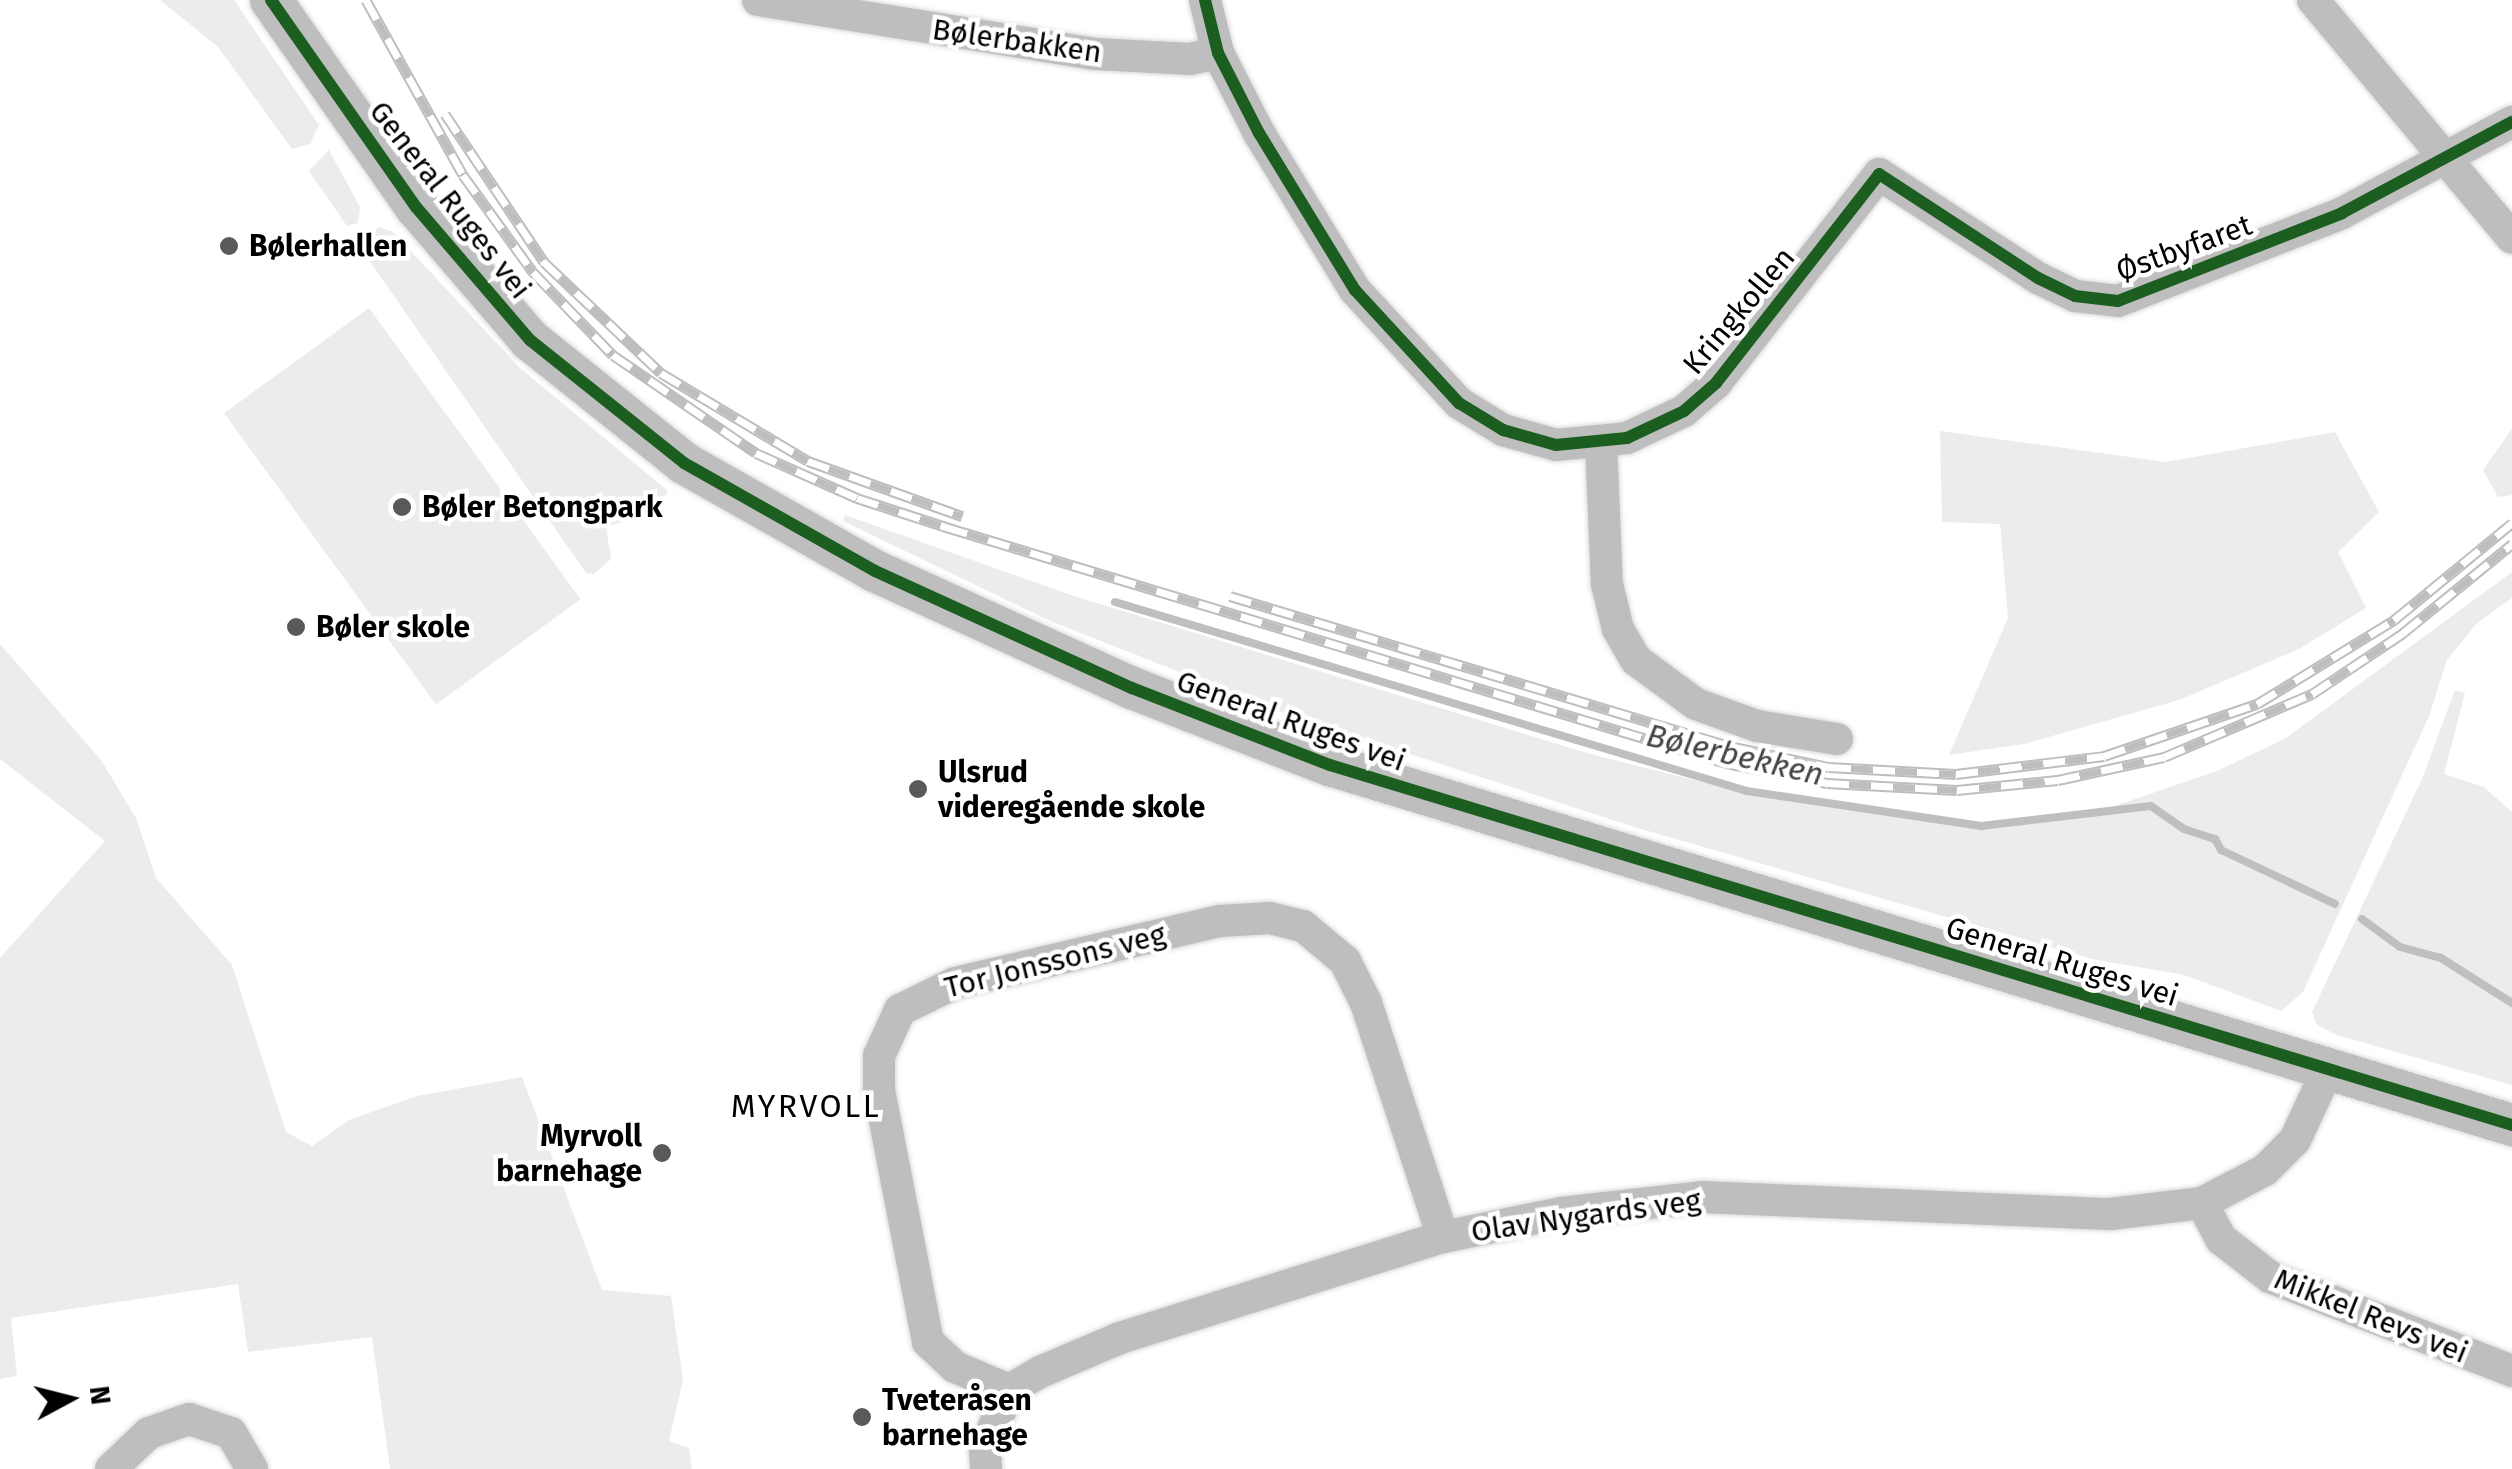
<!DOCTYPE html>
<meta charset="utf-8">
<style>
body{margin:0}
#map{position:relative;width:2512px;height:1469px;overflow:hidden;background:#fff;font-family:"Fira Sans",sans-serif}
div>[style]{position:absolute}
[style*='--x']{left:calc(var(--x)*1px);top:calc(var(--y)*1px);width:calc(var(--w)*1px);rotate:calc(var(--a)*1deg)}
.green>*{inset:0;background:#ececec;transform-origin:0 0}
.stream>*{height:8px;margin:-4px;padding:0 4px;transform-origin:4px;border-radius:4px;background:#bfbfbf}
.roads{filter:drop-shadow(0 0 2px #dbdbdb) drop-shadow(0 0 2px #dbdbdb)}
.minor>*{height:32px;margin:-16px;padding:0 16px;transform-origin:16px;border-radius:16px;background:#bebebe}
.major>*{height:42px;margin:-21px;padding:0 21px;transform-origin:21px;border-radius:21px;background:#bebebe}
.rail>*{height:11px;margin-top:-5.5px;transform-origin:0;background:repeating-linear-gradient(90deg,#fff 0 22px,#bebebe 0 44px);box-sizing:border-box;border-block:2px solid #bebebe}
.cycleway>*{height:12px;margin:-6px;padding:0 6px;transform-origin:6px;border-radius:6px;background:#1b5e20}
.dots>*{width:28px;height:28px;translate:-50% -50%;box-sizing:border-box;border:5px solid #fff;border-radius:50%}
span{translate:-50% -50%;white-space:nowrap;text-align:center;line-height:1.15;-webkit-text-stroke:9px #fff;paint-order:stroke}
.street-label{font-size:30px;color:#000}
.poi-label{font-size:30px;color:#000;font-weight:700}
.left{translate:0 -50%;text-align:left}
.right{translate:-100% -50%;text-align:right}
.water-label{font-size:32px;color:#444;font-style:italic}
.neighbourhood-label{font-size:32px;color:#000;letter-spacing:2.5px}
.north{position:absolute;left:20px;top:1349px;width:100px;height:100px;-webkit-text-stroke:8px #fff;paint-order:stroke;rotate:83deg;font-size:28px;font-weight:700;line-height:40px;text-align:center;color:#000}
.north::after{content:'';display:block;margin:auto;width:35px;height:45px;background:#000;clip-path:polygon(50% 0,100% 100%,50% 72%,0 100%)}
</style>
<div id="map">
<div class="green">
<i style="clip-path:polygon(160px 0,234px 0,319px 125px,310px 144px,292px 149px,218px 47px)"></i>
<i style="clip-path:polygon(329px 150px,360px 207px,358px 223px,347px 226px,309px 171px)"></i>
<i style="clip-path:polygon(380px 227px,393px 232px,520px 368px,668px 491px,653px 512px,606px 527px,611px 559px,594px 574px,586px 573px,360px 247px,364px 236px)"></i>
<i style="left:369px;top:308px;width:360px;height:179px;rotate:54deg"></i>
<i style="clip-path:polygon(2512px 429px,2512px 495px,2498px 497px,2483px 470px)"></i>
<i style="clip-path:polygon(1940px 431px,2166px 462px,2335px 432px,2379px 512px,2338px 552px,2366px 608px,2299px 649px,2179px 700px,2024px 744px,1949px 755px,2008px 618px,2000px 524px,1942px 522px)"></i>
<i style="clip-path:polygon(845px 515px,1074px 596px,1587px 753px,1761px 797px,1978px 829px,2094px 813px,2217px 771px,2286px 738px,2512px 572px,2512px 598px,2476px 624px,2447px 660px,2429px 716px,2303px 992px,2281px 1011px,2184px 975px,2092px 959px,1634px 827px,1284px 713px,1050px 621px,843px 521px)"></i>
<i style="clip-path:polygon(0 644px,101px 760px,136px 818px,156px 878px,232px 965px,286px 1132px,312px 1146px,349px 1120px,417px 1096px,522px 1077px,602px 1290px,671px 1296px,683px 1380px,669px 1441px,689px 1448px,692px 1469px,390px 1469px,372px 1337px,248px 1352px,238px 1284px,11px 1318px,17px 1376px,0 1379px,0 958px,105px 841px,0 759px)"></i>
<i style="clip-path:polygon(2455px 690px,2465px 693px,2444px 774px,2484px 787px,2512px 812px,2512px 1085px,2337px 1035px,2317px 1025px,2312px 1012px,2422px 779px)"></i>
</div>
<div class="stream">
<i style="--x:1115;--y:602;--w:660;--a:16.65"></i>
<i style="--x:1747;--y:791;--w:237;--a:8.5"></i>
<i style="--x:1981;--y:826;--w:171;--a:-6.7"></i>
<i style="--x:2151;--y:806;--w:40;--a:34.9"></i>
<i style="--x:2184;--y:829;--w:33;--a:18"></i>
<i style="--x:2215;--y:839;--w:13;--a:61"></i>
<i style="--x:2221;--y:850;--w:126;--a:25.3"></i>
<i style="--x:2362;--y:919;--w:47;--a:36.4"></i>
<i style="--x:2400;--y:947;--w:42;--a:15"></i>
<i style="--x:2441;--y:958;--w:84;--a:32.4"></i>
</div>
<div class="roads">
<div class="minor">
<i style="--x:758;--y:0;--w:342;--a:9.1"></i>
<i style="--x:1096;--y:54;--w:94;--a:3"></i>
<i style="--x:1190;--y:59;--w:29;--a:-12"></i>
<i style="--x:1205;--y:0;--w:55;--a:76.2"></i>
<i style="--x:1218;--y:53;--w:90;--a:62.9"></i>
<i style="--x:1259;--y:133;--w:184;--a:58.6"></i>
<i style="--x:1355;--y:290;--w:154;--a:47.4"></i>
<i style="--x:1459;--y:403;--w:52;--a:31.5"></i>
<i style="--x:1503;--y:430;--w:55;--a:15.8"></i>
<i style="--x:1556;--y:445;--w:71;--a:-5.6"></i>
<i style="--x:1627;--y:438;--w:63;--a:-25.3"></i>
<i style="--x:1684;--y:411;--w:43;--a:-41.2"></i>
<i style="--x:1716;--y:383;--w:265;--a:-52"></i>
<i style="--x:1879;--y:174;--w:190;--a:33.2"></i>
<i style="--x:2038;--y:278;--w:41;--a:25.9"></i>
<i style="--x:2075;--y:296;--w:43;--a:6.6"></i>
<i style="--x:2118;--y:301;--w:241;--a:-21.4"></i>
<i style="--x:2342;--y:213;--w:193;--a:-28.2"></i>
<i style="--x:2313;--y:0;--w:310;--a:50.1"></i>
<i style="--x:1601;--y:443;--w:141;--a:87.6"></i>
<i style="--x:1607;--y:584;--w:46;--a:76.3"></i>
<i style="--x:1618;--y:629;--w:36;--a:60"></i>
<i style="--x:1636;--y:660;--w:74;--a:36.3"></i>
<i style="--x:1696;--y:704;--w:65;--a:19.8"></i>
<i style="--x:1757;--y:726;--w:81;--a:9.2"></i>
<i style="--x:2202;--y:1203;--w:41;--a:62.2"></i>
<i style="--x:2221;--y:1239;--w:62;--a:37.8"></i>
<i style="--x:2270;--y:1277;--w:260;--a:21.2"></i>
<i style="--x:1009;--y:1390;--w:59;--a:-156.9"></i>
<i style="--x:955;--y:1367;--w:37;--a:-137"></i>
<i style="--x:928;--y:1342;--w:258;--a:-101"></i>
<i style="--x:879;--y:1089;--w:33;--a:-90"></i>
<i style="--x:879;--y:1056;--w:51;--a:-65.5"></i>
<i style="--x:900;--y:1010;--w:61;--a:-26.1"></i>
<i style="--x:955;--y:983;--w:272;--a:-13.2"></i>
<i style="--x:1220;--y:921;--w:50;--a:-3.4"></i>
<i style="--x:1270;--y:918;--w:34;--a:14"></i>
<i style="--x:1303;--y:926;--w:55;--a:39.8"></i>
<i style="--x:1345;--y:961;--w:47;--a:63.4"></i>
<i style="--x:1366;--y:1003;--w:246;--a:71.8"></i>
<i style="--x:111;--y:1469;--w:52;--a:-43.5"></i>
<i style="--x:149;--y:1433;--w:42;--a:-19.3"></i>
<i style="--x:189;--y:1419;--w:44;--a:18.4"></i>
<i style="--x:231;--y:1433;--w:42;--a:59.7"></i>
<i style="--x:986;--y:1469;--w:21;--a:-93"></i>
<i style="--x:985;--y:1448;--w:63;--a:-67.5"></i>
<i style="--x:1009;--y:1390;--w:36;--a:-30"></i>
<i style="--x:1040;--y:1372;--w:87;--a:-23"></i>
<i style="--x:1120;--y:1338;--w:338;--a:-17.4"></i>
<i style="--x:1443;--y:1237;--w:120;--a:-11.5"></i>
<i style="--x:1561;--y:1213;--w:141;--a:-6.5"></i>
<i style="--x:1701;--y:1197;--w:409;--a:2.4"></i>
<i style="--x:2110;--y:1214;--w:93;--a:-6.8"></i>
<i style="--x:2202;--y:1203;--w:71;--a:-27.6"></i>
<i style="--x:2265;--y:1170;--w:42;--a:-45"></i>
<i style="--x:2295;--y:1140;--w:78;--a:-65.1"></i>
</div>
<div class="major">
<i style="--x:271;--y:0;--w:253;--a:55"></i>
<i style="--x:416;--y:207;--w:175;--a:49.4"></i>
<i style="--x:530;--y:340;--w:197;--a:38.6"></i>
<i style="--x:684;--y:463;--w:219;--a:29.5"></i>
<i style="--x:875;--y:571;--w:282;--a:24.5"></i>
<i style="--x:1132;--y:688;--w:212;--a:21.3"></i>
<i style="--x:1330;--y:765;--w:1236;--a:16.94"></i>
</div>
</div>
<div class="rail">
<i style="--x:366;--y:0;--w:200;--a:61"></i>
<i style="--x:463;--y:175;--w:120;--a:54.2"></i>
<i style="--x:533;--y:272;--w:115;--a:46.1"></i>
<i style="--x:613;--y:355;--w:173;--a:34.4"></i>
<i style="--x:756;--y:453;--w:111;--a:24"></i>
<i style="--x:857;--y:498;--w:94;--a:18"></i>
<i style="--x:946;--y:527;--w:815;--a:16.83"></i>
<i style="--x:1726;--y:763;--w:103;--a:11.2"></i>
<i style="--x:1827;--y:783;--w:130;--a:3.1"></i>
<i style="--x:1957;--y:790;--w:101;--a:-5.7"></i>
<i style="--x:2058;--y:780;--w:108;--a:-12.2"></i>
<i style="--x:2164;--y:757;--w:161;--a:-23.1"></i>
<i style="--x:2312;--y:694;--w:110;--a:-33.8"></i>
<i style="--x:2403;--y:633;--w:141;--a:-39.2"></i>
<i style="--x:445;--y:114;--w:178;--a:56.2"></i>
<i style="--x:544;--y:262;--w:161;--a:43.5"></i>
<i style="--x:661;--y:373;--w:171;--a:30.9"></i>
<i style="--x:808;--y:461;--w:164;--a:19.7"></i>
<i style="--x:1230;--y:596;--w:521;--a:16.73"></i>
<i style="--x:1729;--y:746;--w:102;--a:11.9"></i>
<i style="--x:1829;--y:767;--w:127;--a:3.2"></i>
<i style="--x:1956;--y:774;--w:149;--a:-6.9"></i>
<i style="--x:2104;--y:756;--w:162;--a:-18.8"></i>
<i style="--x:2257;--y:704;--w:161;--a:-31.5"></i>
<i style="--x:2394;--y:620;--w:153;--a:-39.4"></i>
</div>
<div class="cycleway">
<i style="--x:271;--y:0;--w:253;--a:55"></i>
<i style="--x:416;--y:207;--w:175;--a:49.4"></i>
<i style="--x:530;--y:340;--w:197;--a:38.6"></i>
<i style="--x:684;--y:463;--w:219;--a:29.5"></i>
<i style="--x:875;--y:571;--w:282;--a:24.5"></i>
<i style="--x:1132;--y:688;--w:212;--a:21.3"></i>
<i style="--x:1330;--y:765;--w:1236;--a:16.94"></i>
<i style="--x:1205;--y:0;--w:55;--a:76.2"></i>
<i style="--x:1218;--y:53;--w:90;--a:62.9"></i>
<i style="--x:1259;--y:133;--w:184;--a:58.6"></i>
<i style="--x:1355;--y:290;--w:154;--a:47.4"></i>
<i style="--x:1459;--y:403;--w:52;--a:31.5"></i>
<i style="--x:1503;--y:430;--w:55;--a:15.8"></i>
<i style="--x:1556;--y:445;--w:71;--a:-5.6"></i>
<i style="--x:1627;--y:438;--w:63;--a:-25.3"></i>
<i style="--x:1684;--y:411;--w:43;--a:-41.2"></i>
<i style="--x:1716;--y:383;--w:265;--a:-52"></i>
<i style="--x:1879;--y:174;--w:190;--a:33.2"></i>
<i style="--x:2038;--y:278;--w:41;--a:25.9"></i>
<i style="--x:2075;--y:296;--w:43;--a:6.6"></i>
<i style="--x:2118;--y:301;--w:241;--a:-21.4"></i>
<i style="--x:2342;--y:213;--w:193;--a:-28.2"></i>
</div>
<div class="dots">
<i style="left:229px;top:246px;background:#595959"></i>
<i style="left:402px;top:507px;background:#595959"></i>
<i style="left:296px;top:627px;background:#595959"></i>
<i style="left:918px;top:789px;background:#595959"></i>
<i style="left:662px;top:1153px;background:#595959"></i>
<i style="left:862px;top:1417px;background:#595959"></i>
</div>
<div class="street-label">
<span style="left:1017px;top:41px;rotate:8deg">Bølerbakken</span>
<span style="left:450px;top:200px;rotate:52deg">General Ruges vei</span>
<span style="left:2184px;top:248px;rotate:-20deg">Østbyfaret</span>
<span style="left:1739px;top:311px;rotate:-50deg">Kringkollen</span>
<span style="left:1291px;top:721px;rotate:20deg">General Ruges vei</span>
<span style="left:1055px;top:961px;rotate:-14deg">Tor Jonssons veg</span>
<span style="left:2062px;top:962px;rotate:17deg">General Ruges vei</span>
<span style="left:1586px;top:1216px;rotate:-8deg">Olav Nygards veg</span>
<span style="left:2371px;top:1316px;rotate:22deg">Mikkel Revs vei</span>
</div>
<div class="poi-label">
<span class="left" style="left:249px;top:246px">Bølerhallen</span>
<span class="left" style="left:422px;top:507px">Bøler Betongpark</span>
<span class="left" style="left:316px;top:627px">Bøler skole</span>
<span class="left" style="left:938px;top:789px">Ulsrud<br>videregående skole</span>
<span class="right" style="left:642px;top:1153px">Myrvoll<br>barnehage</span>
<span class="left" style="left:882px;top:1417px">Tveteråsen<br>barnehage</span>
</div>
<div class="water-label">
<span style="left:1735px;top:755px;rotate:13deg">Bølerbekken</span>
</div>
<div class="neighbourhood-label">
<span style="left:806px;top:1106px">MYRVOLL</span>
</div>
<div class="north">N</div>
</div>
